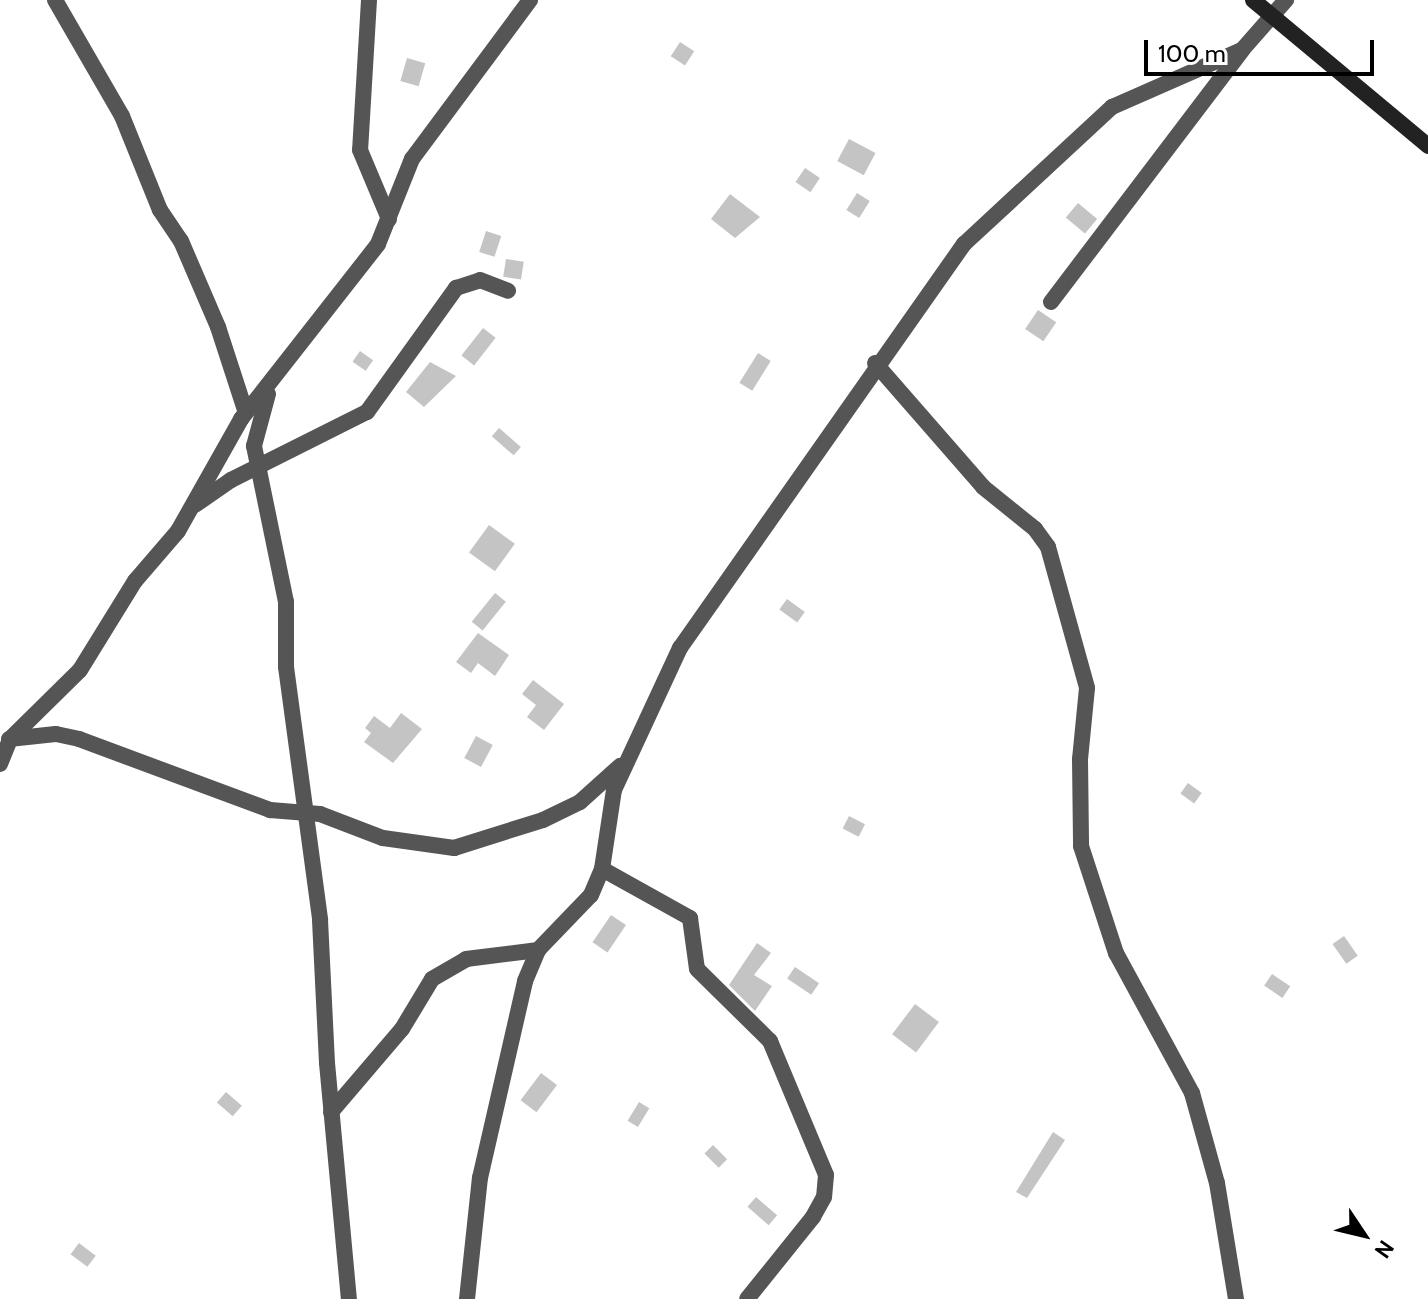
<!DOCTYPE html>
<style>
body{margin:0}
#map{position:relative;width:1428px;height:1299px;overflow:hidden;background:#fff;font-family:Cabin,sans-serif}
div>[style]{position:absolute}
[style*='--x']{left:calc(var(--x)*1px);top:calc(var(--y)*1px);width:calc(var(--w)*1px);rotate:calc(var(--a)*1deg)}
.building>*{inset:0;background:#c4c4c4;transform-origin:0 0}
.street>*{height:16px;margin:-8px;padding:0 8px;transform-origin:8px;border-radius:8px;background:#555}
.secondary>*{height:16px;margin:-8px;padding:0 8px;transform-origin:8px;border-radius:8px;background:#222}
span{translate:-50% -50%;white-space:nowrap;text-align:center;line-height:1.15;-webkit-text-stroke:7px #fff;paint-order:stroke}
.north{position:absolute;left:1324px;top:1195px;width:80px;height:80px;-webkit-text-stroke:6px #fff;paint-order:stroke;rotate:125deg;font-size:22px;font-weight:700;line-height:32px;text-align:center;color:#000}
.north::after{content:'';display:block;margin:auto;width:28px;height:36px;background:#000;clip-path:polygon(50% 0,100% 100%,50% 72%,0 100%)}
.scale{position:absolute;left:1144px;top:40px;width:230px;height:36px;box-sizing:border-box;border:4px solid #000;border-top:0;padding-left:10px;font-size:24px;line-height:28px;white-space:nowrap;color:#000;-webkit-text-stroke:6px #fff;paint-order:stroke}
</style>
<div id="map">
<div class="building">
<i style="left:680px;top:42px;width:17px;height:17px;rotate:33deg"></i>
<i style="left:407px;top:58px;width:19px;height:24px;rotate:16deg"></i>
<i style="left:849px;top:139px;width:30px;height:25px;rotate:28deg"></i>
<i style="left:805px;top:168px;width:18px;height:17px;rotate:34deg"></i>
<i style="left:857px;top:193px;width:15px;height:20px;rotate:32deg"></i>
<i style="clip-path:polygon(730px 194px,760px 217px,735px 238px,711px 219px)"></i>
<i style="left:1078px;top:203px;width:25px;height:19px;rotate:40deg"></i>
<i style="left:486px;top:231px;width:16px;height:22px;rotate:18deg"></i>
<i style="left:506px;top:259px;width:18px;height:18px;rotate:9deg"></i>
<i style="left:1038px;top:310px;width:22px;height:23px;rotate:34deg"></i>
<i style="left:483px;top:328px;width:16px;height:35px;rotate:38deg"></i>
<i style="left:360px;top:351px;width:16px;height:13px;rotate:35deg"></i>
<i style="left:758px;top:353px;width:15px;height:35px;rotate:32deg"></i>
<i style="clip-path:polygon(430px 362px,456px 376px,424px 407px,406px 392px)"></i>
<i style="left:499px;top:428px;width:29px;height:11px;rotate:41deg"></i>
<i style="left:489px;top:525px;width:32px;height:34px;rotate:36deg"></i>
<i style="left:495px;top:593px;width:14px;height:37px;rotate:39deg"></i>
<i style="left:787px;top:599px;width:22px;height:13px;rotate:36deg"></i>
<i style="clip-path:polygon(478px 633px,509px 655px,495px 676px,478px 663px,471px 673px,456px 662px)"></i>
<i style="clip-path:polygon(533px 680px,564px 704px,544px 730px,527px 717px,536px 705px,522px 694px)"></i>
<i style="clip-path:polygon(401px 713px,422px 729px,393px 763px,364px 742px,371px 733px,365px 728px,374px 716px,390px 728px)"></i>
<i style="left:476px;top:736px;width:19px;height:25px;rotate:28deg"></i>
<i style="left:1188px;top:783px;width:17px;height:13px;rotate:36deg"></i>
<i style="left:849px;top:816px;width:18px;height:14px;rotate:27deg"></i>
<i style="left:611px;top:915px;width:18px;height:33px;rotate:34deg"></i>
<i style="left:1344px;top:936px;width:24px;height:14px;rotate:55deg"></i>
<i style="clip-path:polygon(757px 943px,771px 953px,754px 975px,772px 986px,755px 1011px,729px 985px)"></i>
<i style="left:795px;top:967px;width:29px;height:14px;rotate:34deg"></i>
<i style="left:1272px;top:974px;width:22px;height:14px;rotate:34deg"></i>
<i style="left:915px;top:1004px;width:30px;height:38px;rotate:37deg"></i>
<i style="left:541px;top:1073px;width:20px;height:34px;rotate:37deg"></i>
<i style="left:226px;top:1092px;width:21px;height:14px;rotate:41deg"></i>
<i style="left:639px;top:1102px;width:12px;height:22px;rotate:31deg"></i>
<i style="clip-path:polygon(1053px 1132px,1065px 1140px,1027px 1198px,1016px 1192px)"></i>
<i style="left:713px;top:1145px;width:20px;height:12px;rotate:45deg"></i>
<i style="left:756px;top:1197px;width:28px;height:13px;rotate:41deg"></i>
<i style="left:79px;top:1243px;width:21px;height:14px;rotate:37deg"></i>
</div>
<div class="street">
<i style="--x:55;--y:0;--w:134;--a:60"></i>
<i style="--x:122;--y:116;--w:101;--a:68"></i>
<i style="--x:160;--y:210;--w:37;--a:56"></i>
<i style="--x:181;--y:241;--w:94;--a:66.7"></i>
<i style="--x:218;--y:327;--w:90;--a:72"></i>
<i style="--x:369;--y:0;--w:150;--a:93.4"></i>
<i style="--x:360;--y:150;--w:75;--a:67.2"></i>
<i style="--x:1051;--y:302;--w:316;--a:-52.8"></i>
<i style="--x:1242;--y:50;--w:67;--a:-48.7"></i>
<i style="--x:875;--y:363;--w:164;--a:48.9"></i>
<i style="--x:983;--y:487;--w:67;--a:38.9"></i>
<i style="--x:1035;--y:529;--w:22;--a:54"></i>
<i style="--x:1048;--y:547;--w:146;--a:74.5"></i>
<i style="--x:1087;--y:688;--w:71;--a:95.6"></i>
<i style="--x:1080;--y:759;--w:87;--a:89.3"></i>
<i style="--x:1081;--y:846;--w:113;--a:71.9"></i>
<i style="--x:1116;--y:953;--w:159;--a:61.5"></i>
<i style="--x:1192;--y:1093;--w:93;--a:74.5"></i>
<i style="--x:1217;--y:1183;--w:118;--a:80.7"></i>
<i style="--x:268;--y:394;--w:54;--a:105.1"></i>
<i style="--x:254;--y:446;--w:159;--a:78.4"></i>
<i style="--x:286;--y:602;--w:65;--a:90"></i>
<i style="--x:286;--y:667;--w:255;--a:82.3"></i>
<i style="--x:320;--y:920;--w:143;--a:87.2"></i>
<i style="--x:327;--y:1063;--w:237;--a:84.7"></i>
<i style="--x:195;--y:505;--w:44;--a:-34.8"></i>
<i style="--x:231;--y:480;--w:152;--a:-26.6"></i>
<i style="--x:367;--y:412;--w:153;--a:-54.3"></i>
<i style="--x:456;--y:288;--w:25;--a:-18"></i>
<i style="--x:480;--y:280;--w:30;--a:21"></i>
<i style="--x:9;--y:739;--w:47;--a:-6.1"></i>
<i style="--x:56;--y:734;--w:24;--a:12"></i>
<i style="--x:79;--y:739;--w:204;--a:20.4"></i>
<i style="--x:270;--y:810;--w:50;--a:4.6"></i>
<i style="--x:320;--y:814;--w:67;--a:20.9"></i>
<i style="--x:383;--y:838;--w:72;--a:8"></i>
<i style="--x:454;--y:848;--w:93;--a:-17.5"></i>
<i style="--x:543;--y:820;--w:41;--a:-25.9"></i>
<i style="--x:580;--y:802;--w:54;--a:-42"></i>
<i style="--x:0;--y:764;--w:27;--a:-68"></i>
<i style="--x:10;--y:739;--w:98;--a:-44.6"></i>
<i style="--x:80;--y:670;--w:105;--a:-58.3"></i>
<i style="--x:135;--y:581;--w:66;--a:-49.3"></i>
<i style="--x:178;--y:531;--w:129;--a:-60.6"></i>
<i style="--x:241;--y:419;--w:222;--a:-51.9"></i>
<i style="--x:378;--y:244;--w:92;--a:-68.2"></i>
<i style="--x:412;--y:159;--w:198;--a:-53.4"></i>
<i style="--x:602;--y:869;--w:101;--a:29.1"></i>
<i style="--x:690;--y:918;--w:51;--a:82.2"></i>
<i style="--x:697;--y:969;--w:103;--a:44.6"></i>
<i style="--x:770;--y:1041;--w:145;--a:67.3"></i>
<i style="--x:826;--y:1175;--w:22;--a:95"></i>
<i style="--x:824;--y:1197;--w:23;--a:119"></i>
<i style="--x:813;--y:1217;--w:105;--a:128.8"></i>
<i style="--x:331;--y:1112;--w:109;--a:-49.5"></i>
<i style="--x:402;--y:1029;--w:58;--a:-59"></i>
<i style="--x:432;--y:979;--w:39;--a:-30"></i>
<i style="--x:466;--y:959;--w:73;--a:-7.1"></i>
<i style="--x:467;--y:1299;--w:122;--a:-83.9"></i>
<i style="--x:480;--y:1178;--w:202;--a:-77.1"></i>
<i style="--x:525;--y:981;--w:34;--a:-67"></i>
<i style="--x:538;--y:950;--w:76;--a:-46.1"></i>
<i style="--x:591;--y:895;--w:28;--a:-67"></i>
<i style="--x:602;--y:869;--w:80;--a:-81.4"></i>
<i style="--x:614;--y:790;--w:157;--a:-65.1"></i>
<i style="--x:680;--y:648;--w:494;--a:-54.9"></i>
<i style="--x:964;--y:244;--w:202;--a:-42.8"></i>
<i style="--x:1112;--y:107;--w:142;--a:-23.7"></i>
</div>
<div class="secondary">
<i style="--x:1253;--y:0;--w:228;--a:39.8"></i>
</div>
<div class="north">N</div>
<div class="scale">100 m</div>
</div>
